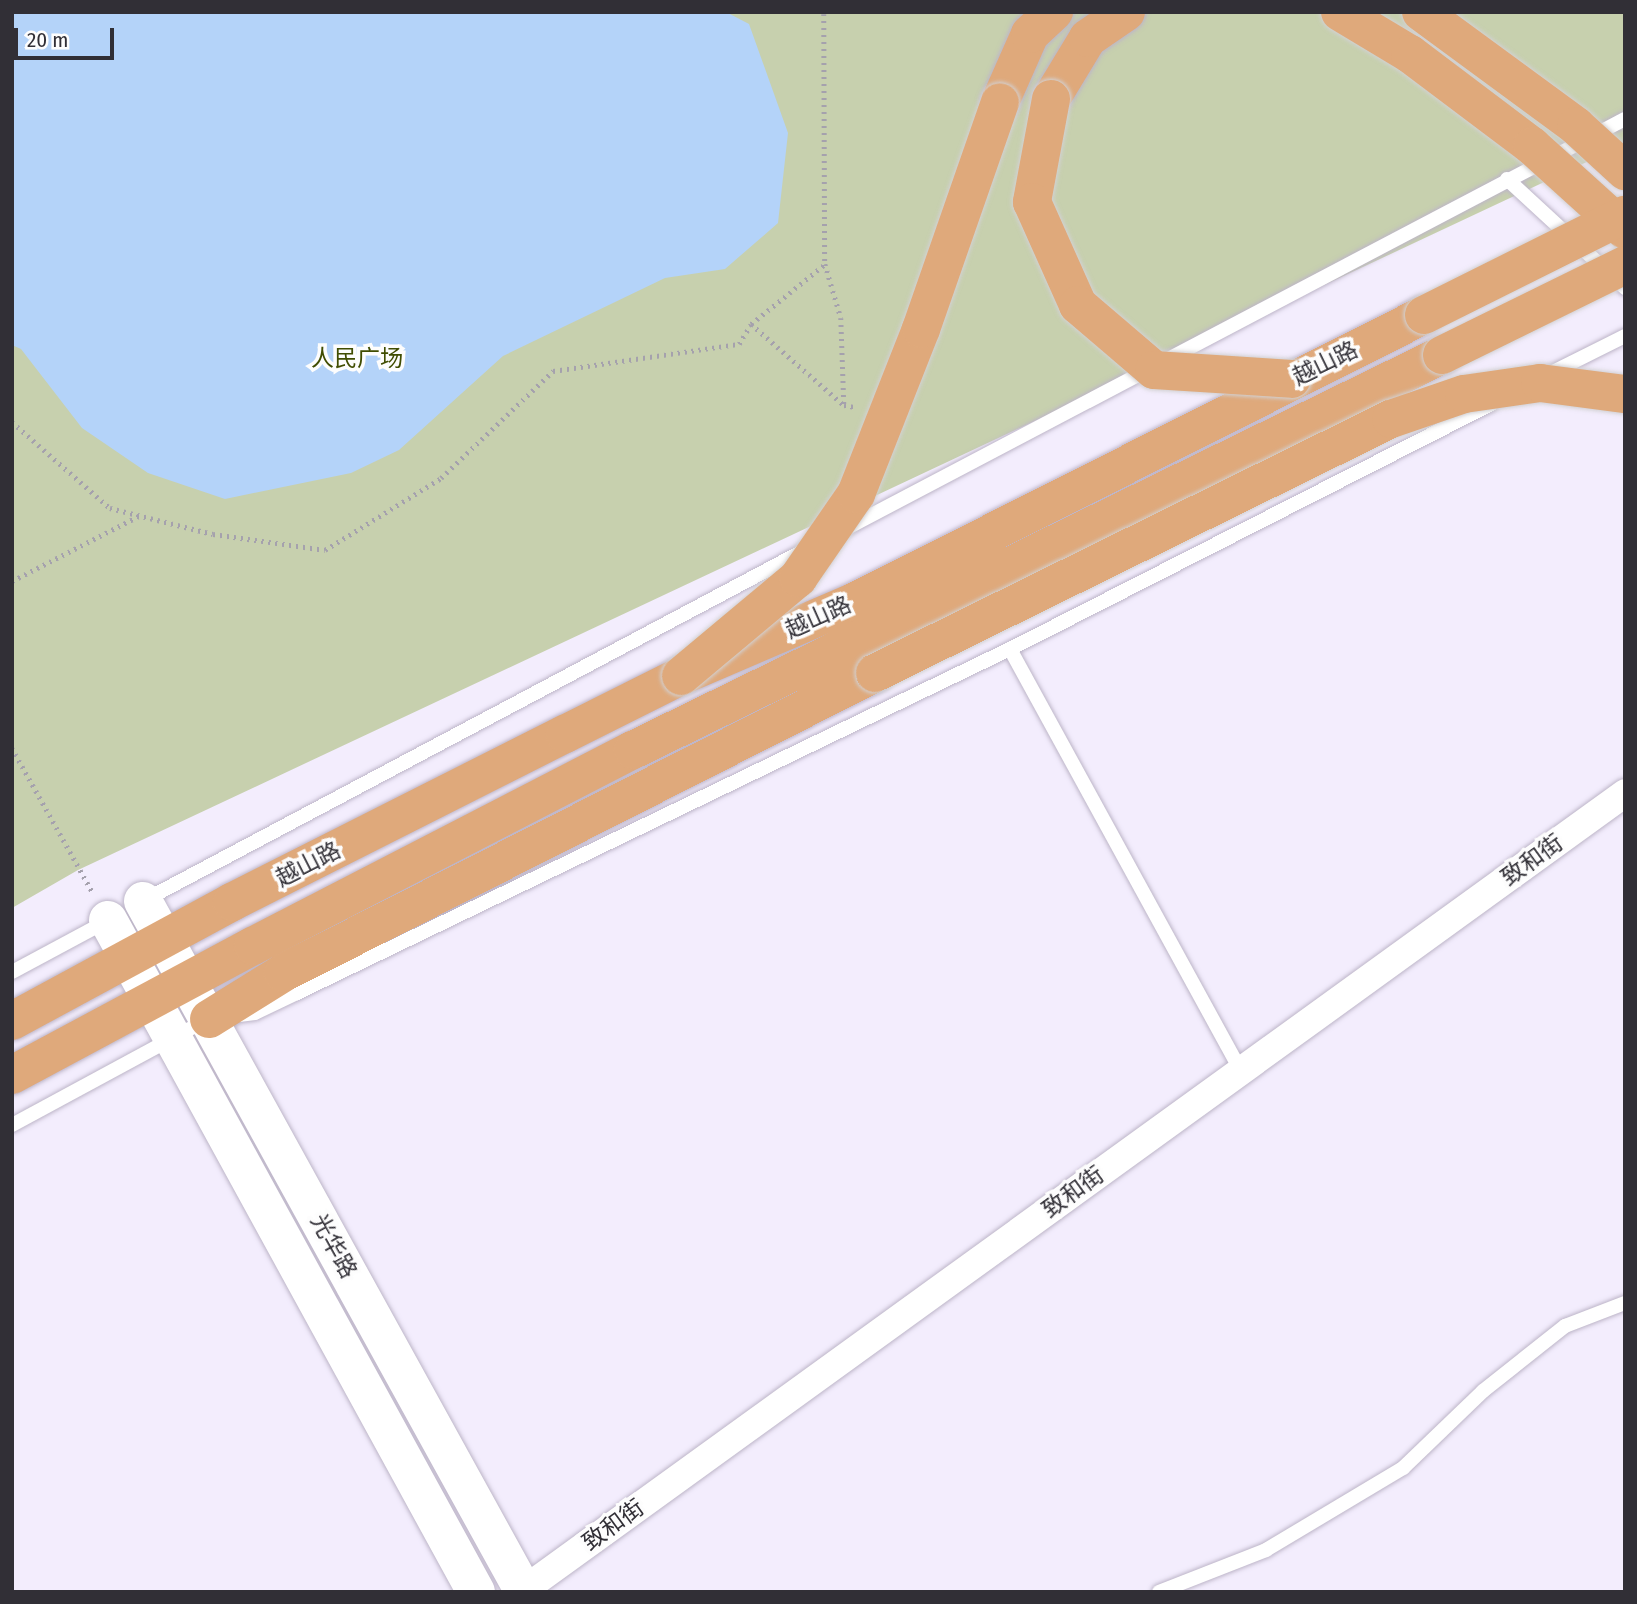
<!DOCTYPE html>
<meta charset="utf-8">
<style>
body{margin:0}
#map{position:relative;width:1637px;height:1604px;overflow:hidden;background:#f3edfd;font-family:"Fira Sans Condensed","Noto Sans SC",sans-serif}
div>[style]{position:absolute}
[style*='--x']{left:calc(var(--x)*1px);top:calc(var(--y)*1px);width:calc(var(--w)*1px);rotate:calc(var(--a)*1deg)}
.green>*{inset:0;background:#c7d0ae}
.water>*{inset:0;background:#b4d3f9}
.path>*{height:4.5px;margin-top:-2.25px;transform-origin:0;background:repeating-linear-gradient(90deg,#a5a1ad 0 2px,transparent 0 7px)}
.roads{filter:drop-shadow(0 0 2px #bdb5c8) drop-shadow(0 0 2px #bdb5c8)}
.service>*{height:14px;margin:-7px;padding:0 7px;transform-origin:7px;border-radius:7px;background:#fff}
.minor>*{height:28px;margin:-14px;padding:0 14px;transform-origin:14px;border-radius:14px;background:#fff}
.secondary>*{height:38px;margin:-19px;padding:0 19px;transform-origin:19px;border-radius:19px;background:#fff}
.primary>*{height:38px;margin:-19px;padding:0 19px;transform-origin:19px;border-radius:19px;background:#dfa97b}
.bridges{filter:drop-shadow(0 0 2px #d2d1d3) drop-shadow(0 0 2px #d2d1d3)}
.primary-bridge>*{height:38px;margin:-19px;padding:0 19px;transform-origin:19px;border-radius:19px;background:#dfa97b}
span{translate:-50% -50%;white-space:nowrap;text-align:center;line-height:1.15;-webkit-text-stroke:7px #fdfdfd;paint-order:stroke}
.park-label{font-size:23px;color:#404d02}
.street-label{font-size:23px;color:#312f36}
.frame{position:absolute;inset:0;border:14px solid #312f36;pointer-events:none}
.scale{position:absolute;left:14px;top:28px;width:100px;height:32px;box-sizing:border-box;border:4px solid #312f36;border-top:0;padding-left:9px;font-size:21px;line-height:24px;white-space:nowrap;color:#312f36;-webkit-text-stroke:5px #fdfdfd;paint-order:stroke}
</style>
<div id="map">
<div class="green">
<i style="clip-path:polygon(12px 12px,1625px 12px,1625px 144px,78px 870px,12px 908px)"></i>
</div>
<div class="water">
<i style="clip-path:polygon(12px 12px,726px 12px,749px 24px,788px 133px,778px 223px,725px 269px,665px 278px,503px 356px,399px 450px,351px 473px,225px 499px,148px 473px,82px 428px,21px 349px,12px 345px)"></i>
</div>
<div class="path">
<i style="--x:824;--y:14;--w:250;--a:89.8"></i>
<i style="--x:825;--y:264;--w:56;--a:73.5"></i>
<i style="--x:841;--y:318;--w:86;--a:88"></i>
<i style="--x:751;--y:324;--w:95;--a:-39"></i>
<i style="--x:12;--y:422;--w:130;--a:41.3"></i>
<i style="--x:110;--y:508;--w:106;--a:14.2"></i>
<i style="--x:213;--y:534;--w:113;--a:8.1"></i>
<i style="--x:325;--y:550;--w:137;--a:-31.8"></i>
<i style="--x:441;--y:478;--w:155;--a:-43.7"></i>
<i style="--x:553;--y:371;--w:188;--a:-8.3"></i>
<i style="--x:739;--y:344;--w:23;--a:-59"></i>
<i style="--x:751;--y:324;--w:123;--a:41.1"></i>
<i style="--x:844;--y:405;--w:10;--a:11"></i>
<i style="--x:12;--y:581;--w:143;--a:-27.1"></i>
<i style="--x:12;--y:748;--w:164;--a:60.8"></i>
</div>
<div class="roads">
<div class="service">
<i style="--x:1507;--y:179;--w:161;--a:42.7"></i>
<i style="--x:1549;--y:374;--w:85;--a:-26.6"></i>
<i style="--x:845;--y:529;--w:881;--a:-27.73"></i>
<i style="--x:1010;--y:649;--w:481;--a:61.3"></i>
<i style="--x:143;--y:901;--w:747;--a:-27.94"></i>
<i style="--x:12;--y:972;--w:108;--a:-28.2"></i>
<i style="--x:239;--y:1015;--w:16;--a:-7"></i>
<i style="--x:255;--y:1013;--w:47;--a:-25.5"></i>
<i style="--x:297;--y:993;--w:792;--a:-25.76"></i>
<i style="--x:1010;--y:649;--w:540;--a:-26.99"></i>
<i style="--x:12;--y:1125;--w:223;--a:-28.4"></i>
<i style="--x:1159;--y:1592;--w:115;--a:-21.4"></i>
<i style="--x:1266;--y:1550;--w:160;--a:-30.9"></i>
<i style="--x:1403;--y:1468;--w:111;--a:-43.9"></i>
<i style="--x:1483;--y:1391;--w:105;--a:-38.4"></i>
<i style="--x:1565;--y:1326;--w:64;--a:-21"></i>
</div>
<div class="minor">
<i style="--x:521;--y:1592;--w:1363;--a:-35.89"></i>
</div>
<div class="secondary">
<i style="--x:143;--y:901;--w:789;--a:61.13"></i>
<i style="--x:108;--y:920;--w:766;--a:61.29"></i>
</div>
<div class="primary">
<i style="--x:1051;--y:99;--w:71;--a:-58.8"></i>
<i style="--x:1088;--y:38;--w:46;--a:-34.4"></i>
<i style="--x:1000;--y:102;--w:74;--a:-66.2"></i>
<i style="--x:1030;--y:34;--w:33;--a:-43"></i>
<i style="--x:209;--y:1019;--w:87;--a:-31.9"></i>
<i style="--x:283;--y:973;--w:664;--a:-26.87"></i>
<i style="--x:12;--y:1021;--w:250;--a:-28.4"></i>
<i style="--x:232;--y:902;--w:373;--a:-26.8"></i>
<i style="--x:565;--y:734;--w:130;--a:-26.6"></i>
<i style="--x:681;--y:676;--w:188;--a:-23.2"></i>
<i style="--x:854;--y:602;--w:638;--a:-26.73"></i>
<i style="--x:12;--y:1075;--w:273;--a:-28.2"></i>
<i style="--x:253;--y:946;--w:428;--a:-27.3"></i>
<i style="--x:633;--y:750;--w:900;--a:-26.02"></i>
</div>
</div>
<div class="bridges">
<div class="primary-bridge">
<i style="--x:1340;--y:12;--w:82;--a:31"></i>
<i style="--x:1410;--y:54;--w:153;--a:37"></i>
<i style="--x:1532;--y:146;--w:125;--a:42.1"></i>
<i style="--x:1421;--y:12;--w:192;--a:36.3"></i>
<i style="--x:1576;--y:126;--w:67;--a:42.6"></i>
<i style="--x:1051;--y:99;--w:105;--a:100.5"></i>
<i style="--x:1032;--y:202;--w:113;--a:65.9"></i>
<i style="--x:1078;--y:305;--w:100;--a:40.5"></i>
<i style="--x:1154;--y:370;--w:138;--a:3.7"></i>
<i style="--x:1424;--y:315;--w:225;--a:-26.5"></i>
<i style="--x:1442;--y:355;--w:204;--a:-26.2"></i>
<i style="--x:875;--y:673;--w:575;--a:-26.21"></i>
<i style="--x:1391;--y:419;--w:77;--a:-18.9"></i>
<i style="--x:1464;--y:394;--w:77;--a:-8.2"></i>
<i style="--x:1540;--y:383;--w:86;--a:7.4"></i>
<i style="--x:681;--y:676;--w:153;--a:-39.9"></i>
<i style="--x:798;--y:578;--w:102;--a:-55.4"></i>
<i style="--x:856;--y:494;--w:177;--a:-68.5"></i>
<i style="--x:921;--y:329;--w:240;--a:-70.8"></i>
</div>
</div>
<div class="park-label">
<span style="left:357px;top:358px">人民广场</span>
</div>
<div class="street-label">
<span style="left:1325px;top:363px;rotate:-26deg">越山路</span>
<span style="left:818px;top:617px;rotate:-24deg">越山路</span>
<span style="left:1532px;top:860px;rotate:-36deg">致和街</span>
<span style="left:308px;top:864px;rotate:-27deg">越山路</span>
<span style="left:1073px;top:1192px;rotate:-36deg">致和街</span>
<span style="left:334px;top:1246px;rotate:61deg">光华路</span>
<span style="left:613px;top:1525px;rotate:-36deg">致和街</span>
</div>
<div class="frame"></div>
<div class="scale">20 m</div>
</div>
